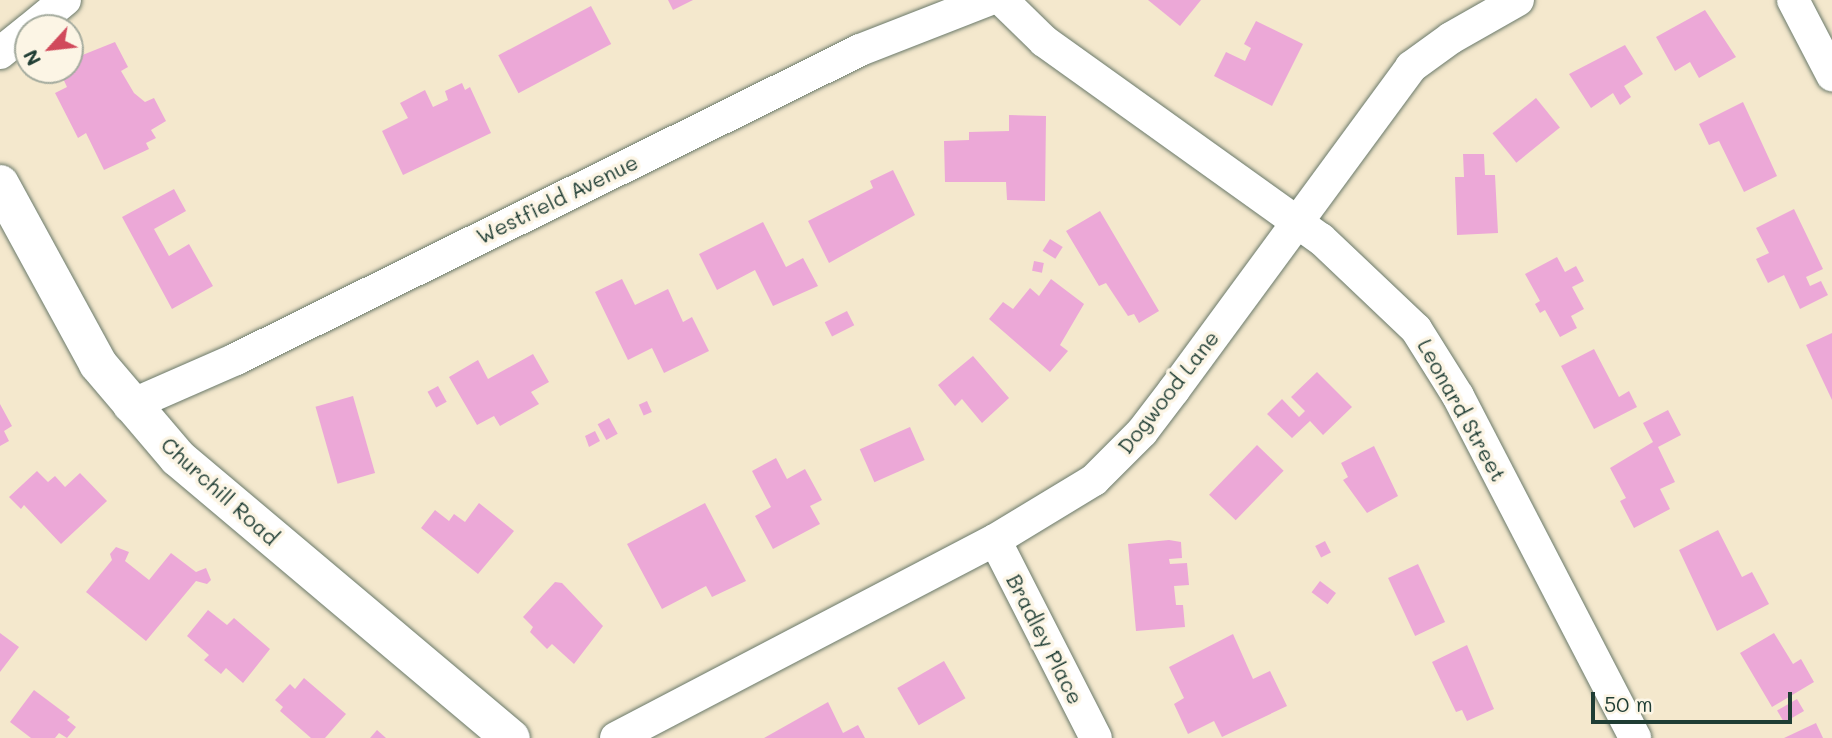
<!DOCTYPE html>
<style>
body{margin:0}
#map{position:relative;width:1832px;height:738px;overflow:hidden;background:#f4e8cd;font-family:Mali,sans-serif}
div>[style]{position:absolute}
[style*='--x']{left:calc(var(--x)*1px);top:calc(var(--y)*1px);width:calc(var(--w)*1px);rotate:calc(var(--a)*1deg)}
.building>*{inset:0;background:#eca8d7;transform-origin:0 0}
.roads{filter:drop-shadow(0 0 2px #6a796a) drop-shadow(0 0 2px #6a796a)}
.minor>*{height:32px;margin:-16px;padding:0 16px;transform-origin:16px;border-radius:16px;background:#fff}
.tertiary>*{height:38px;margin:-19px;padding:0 19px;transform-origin:19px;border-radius:19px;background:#fff}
span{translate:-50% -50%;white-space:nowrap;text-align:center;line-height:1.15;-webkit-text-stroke:7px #fcf5e5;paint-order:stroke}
.street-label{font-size:21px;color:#1f3d34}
.north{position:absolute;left:14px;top:14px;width:70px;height:70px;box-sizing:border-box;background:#fcf5e5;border:2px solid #a4ab9e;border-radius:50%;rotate:243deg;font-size:19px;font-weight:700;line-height:28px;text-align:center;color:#1f3d34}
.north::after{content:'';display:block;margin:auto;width:24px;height:32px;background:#d1495b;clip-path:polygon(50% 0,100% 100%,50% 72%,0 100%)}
.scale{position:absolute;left:1591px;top:692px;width:201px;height:32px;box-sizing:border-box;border:4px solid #1f3d34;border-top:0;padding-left:9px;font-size:21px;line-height:24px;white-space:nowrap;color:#1f3d34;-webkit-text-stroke:5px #fcf5e5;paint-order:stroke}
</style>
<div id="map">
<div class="building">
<i style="clip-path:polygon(668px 0,693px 0,673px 10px)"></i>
<i style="clip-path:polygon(1148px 0,1201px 0,1180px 26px)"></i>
<i style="left:591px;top:6px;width:43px;height:105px;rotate:62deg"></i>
<i style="clip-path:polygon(1705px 10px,1736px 57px,1699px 78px,1690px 62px,1675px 71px,1656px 37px)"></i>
<i style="clip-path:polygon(1256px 21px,1303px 44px,1272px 106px,1214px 76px,1226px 52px,1245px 61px,1251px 48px,1244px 44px)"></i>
<i style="clip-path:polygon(115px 42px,128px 67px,121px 71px,134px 93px,145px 102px,154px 98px,166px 121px,151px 130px,156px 138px,146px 143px,149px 149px,104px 170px,86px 133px,78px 138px,55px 93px,67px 87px,60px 72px,70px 70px,70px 60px)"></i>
<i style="clip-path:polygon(1625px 45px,1643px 74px,1624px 86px,1631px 97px,1620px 105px,1613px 93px,1591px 108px,1569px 74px)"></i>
<i style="clip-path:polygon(462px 83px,465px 90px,470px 87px,491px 133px,403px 175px,382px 131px,408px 118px,400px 103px,425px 90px,433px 107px,448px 100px,445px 91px)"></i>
<i style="left:1536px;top:98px;width:38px;height:56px;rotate:51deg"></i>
<i style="clip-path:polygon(1743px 102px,1777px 176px,1744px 192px,1719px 141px,1709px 145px,1699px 124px)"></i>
<i style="clip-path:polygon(1009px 115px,1046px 116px,1045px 201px,1007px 200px,1006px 182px,945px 182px,944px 141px,969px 140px,969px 132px,1009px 131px)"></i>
<i style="clip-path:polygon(1463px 154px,1484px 154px,1485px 175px,1495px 175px,1498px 233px,1457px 235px,1455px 177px,1464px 177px)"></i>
<i style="clip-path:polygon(893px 170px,915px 215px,829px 263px,808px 221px,873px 188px,870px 181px)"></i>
<i style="clip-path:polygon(174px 189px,186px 211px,154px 229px,169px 256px,189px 244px,213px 286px,172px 309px,122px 217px)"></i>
<i style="clip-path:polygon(1794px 209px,1823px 269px,1806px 277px,1810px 286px,1821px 281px,1828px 295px,1800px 309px,1784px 275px,1768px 283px,1756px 259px,1769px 253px,1756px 228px)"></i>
<i style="clip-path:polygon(1100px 211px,1159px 311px,1139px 323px,1134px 314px,1128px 316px,1106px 283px,1099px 286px,1066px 231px)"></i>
<i style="clip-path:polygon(763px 222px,786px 267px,803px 258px,818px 286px,773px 306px,755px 270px,717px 290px,699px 254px)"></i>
<i style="left:1050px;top:239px;width:15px;height:14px;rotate:32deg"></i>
<i style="clip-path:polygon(1557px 257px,1565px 272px,1576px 266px,1584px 281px,1572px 287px,1584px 309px,1571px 316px,1577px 328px,1560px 337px,1545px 310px,1540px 313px,1535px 304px,1540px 301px,1525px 274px)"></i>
<i style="left:1034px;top:261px;width:10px;height:10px;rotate:11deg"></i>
<i style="clip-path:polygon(622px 279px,635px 305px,668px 289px,683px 322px,692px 317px,709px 351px,664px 373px,652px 348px,628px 360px,595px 292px)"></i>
<i style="clip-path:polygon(1051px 279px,1084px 304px,1060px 345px,1068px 351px,1050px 372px,989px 319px,1003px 302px,1013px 309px,1030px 288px,1039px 296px)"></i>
<i style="left:847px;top:311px;width:16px;height:25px;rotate:63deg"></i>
<i style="clip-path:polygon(1832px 333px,1832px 400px,1806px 345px)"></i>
<i style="clip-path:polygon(1594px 349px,1619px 397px,1629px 391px,1637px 407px,1594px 429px,1561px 366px)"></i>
<i style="clip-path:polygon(533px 354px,549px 382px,531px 392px,539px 404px,500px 426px,494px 416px,477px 425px,449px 377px,478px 360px,488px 379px)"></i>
<i style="clip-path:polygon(973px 356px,1009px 398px,982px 423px,962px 399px,955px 406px,938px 385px)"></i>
<i style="clip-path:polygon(1317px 372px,1352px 407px,1323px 435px,1310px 421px,1292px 438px,1267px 414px,1282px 399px,1299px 417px,1305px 411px,1291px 397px)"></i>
<i style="left:438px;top:386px;width:18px;height:12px;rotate:61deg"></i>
<i style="left:353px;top:396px;width:80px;height:39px;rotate:74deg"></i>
<i style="left:647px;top:401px;width:12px;height:9px;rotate:66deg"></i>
<i style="clip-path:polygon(0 404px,12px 426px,4px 431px,9px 441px,0 446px)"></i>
<i style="clip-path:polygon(1668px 410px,1681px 435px,1658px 447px,1675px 482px,1660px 489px,1670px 509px,1634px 528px,1620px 501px,1626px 498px,1610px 468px,1653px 442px,1643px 423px)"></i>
<i style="left:609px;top:418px;width:18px;height:13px;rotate:61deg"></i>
<i style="left:910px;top:427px;width:36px;height:55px;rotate:66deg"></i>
<i style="clip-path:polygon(595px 431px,600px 441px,589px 447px,585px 436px)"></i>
<i style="left:1257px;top:445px;width:37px;height:69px;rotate:44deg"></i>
<i style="clip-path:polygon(1374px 446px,1398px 496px,1367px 513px,1343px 480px,1348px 477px,1341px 463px)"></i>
<i style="clip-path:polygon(776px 458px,787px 479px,805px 469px,822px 500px,810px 506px,820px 524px,773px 549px,755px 516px,771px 507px,752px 471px)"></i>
<i style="clip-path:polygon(37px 471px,48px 482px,55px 476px,65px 487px,80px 473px,107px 501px,61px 544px,24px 505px,21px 509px,9px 497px)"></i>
<i style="clip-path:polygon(479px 503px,514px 531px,478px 574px,421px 528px,435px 510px,449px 521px,454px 514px,465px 522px)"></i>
<i style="clip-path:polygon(705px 503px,746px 581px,712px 597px,706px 586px,662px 609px,627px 544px)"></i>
<i style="clip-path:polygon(1718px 530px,1742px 577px,1752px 572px,1769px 604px,1717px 631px,1679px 550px)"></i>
<i style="clip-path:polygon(1169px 540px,1181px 542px,1182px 558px,1169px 559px,1170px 564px,1187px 563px,1189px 585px,1174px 586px,1176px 605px,1183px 605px,1185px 627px,1136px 631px,1128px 544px)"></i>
<i style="left:1325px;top:541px;width:13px;height:11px;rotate:63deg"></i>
<i style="clip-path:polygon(116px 547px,129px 552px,125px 561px,149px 580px,171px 553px,196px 572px,206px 568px,211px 580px,207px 584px,196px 581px,146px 641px,86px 592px,112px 560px,110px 554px)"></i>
<i style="left:1418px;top:564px;width:64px;height:33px;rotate:65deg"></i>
<i style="left:1320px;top:581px;width:20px;height:14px;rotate:37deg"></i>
<i style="clip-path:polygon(555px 582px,562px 583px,603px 626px,574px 664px,552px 644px,547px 649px,530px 632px,533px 627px,523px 617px)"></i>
<i style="clip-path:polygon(208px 610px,227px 625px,234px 618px,270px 649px,243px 683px,226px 668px,221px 674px,204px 660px,209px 655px,187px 636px)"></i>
<i style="clip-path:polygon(0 633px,19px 647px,0 672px)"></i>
<i style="clip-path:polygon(1774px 633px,1793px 664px,1801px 659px,1814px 682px,1772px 707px,1740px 653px)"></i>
<i style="clip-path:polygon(1233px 634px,1253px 679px,1270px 671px,1287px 706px,1222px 737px,1214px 721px,1188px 734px,1174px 704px,1184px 698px,1169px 667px)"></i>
<i style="clip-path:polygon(1467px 645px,1494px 709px,1467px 721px,1462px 710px,1456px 712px,1432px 662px)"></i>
<i style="left:944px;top:661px;width:43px;height:54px;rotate:60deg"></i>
<i style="clip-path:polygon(304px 678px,346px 714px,325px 738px,311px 738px,280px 711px,283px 707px,275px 700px,290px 684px,295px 689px)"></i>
<i style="clip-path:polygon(34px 690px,70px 717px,67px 720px,76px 727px,67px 738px,59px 733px,55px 738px,31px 738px,10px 722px)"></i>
<i style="left:1797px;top:699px;width:14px;height:23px;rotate:60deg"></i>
<i style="clip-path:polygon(828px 702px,843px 733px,858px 725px,865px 738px,764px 738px)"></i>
<i style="clip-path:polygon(1816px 723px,1823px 738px,1784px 738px)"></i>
<i style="clip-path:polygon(377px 730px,386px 738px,370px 738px)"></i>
</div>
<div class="roads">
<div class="minor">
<i style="--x:1002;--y:0;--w:59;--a:44.3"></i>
<i style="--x:1044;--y:41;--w:340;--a:35.6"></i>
<i style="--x:1321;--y:239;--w:131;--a:43.5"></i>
<i style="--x:1416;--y:329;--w:79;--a:57.9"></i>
<i style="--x:1458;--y:396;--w:385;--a:62.6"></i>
<i style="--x:1793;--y:0;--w:85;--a:62.5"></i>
<i style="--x:31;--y:28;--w:44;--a:-39.5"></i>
<i style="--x:0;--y:53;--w:36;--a:-39"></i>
<i style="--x:129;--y:406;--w:117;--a:-23.7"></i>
<i style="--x:236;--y:359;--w:696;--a:-26.34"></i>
<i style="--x:860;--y:50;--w:137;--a:-21.3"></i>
<i style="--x:995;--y:540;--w:222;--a:63"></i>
<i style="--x:616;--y:738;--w:428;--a:-27.6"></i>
<i style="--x:995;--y:540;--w:116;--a:-31.2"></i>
<i style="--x:1094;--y:480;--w:68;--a:-45"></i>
<i style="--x:1142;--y:432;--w:53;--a:-52.7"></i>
<i style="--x:1174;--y:390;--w:401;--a:-53.7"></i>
<i style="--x:1411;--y:67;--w:49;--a:-35.9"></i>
<i style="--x:1451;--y:38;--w:77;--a:-29.6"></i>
</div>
<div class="tertiary">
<i style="--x:0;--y:184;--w:205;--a:61.4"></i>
<i style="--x:98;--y:364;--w:123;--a:49.6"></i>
<i style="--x:178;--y:458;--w:435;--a:40.1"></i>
</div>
</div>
<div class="street-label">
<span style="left:557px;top:199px;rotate:-26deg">Westfield Avenue</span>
<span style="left:1168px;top:392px;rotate:-52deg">Dogwood Lane</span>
<span style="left:1462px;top:410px;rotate:61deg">Leonard Street</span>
<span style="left:220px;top:491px;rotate:42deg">Churchill Road</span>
<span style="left:1045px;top:639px;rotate:63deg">Bradley Place</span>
</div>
<div class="north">N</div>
<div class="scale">50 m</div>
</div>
